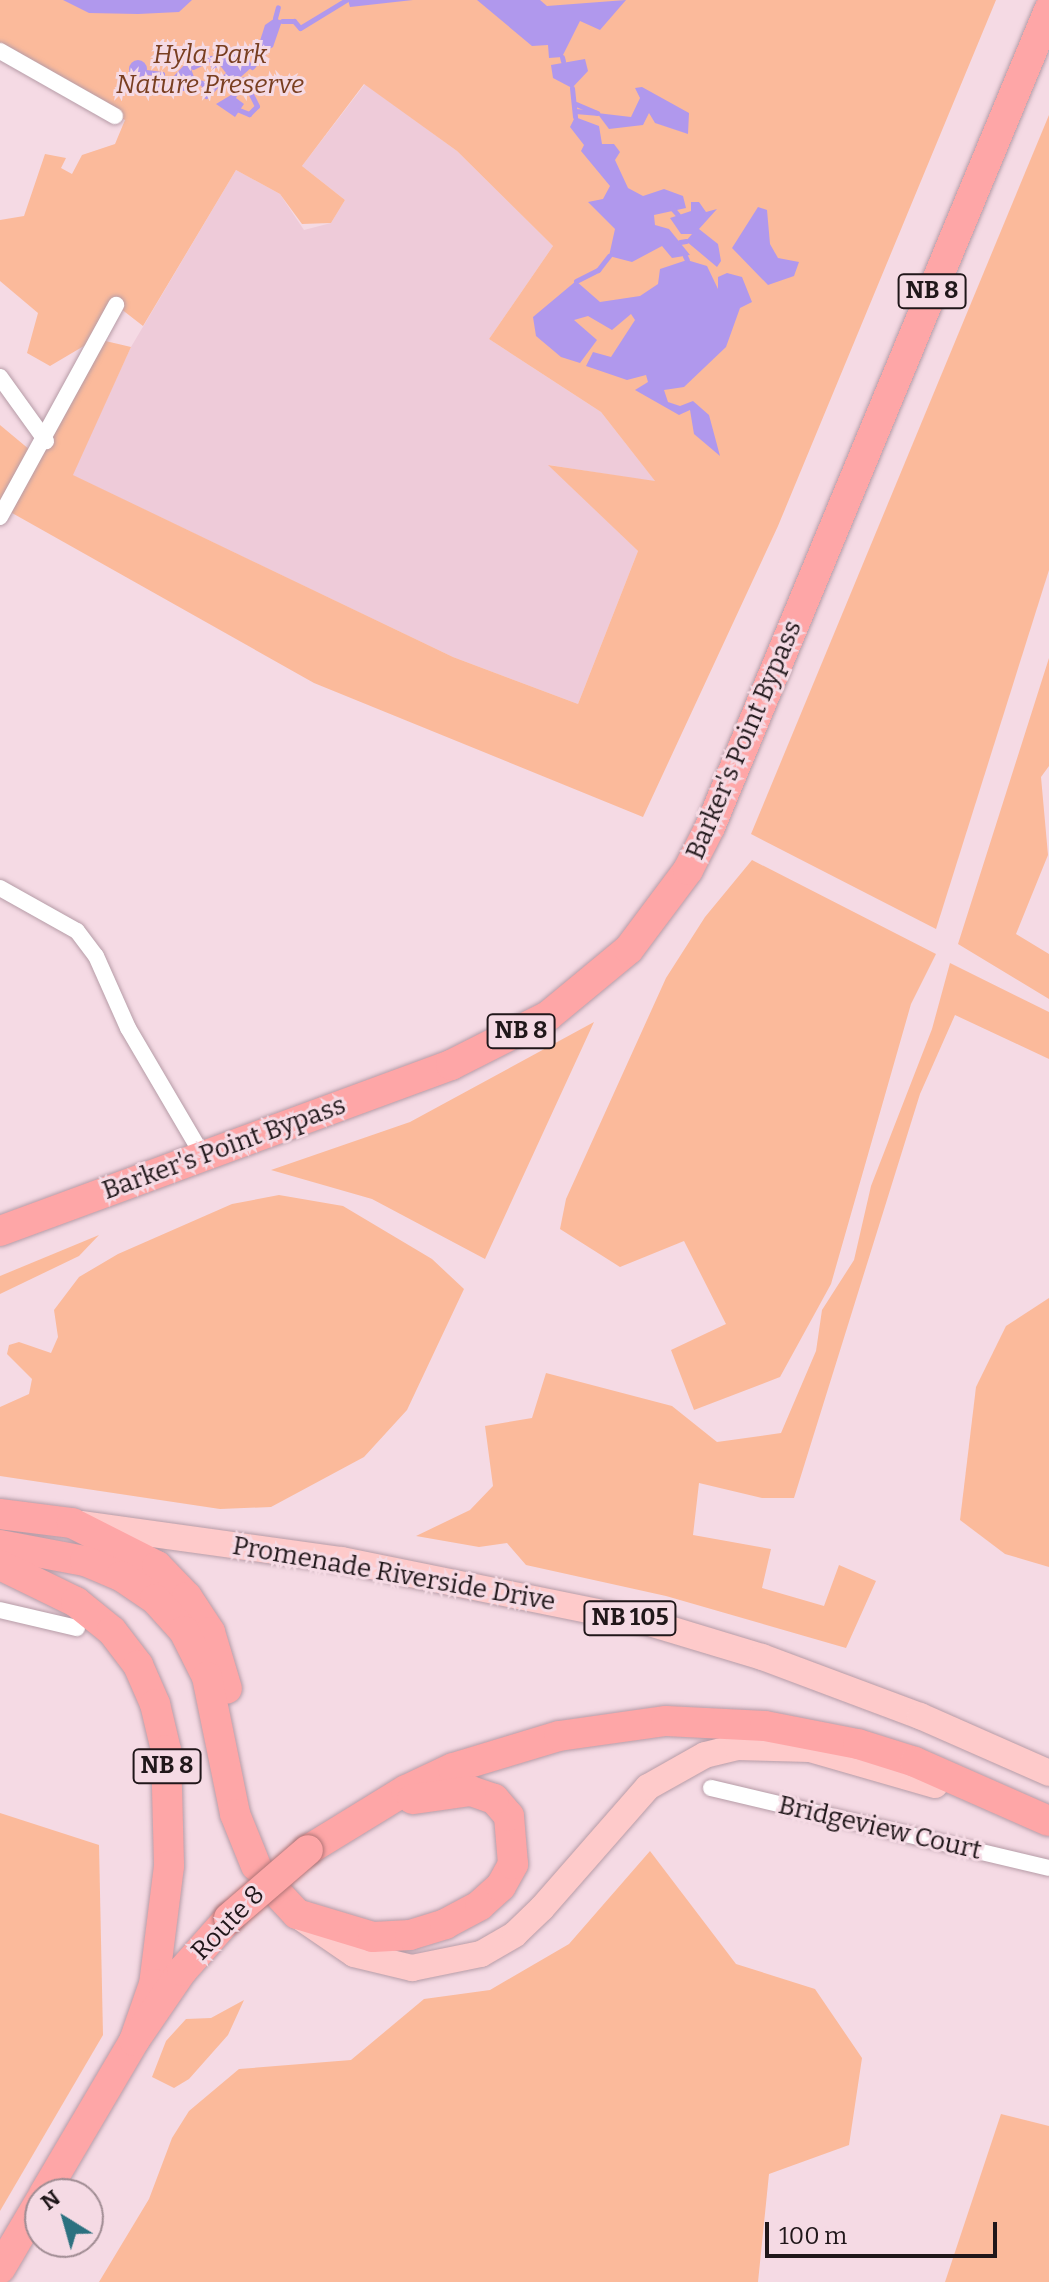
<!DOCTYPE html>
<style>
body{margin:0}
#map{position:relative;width:1049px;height:2282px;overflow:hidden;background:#f5dae4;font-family:Bitter,serif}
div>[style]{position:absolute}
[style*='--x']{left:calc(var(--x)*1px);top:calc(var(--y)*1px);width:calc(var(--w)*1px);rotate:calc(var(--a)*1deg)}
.built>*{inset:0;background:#eecbd9}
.green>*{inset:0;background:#fbba9b}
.water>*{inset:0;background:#b098ed}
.round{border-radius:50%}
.stream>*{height:5px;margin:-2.5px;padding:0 2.5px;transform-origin:2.5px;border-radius:2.5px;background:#b098ed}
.roads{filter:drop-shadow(0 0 2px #b69ca7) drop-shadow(0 0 2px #b69ca7)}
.street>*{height:16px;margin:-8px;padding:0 8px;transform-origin:8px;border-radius:8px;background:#fff}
.primary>*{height:26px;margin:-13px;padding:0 13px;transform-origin:13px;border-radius:13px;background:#fecaca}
.highway>*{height:30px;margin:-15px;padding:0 15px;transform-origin:15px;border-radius:15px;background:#fea6a7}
.bridges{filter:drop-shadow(0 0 2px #b07476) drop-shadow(0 0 2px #b07476)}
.highway-bridge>*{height:30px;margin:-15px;padding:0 15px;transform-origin:15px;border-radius:15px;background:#fea6a7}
span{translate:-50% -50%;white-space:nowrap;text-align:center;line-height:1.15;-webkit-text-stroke:6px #f5dae4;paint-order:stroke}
.shield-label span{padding:2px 6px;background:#f5dae4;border:2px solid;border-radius:6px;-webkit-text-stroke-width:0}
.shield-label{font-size:24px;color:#20171a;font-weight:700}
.park-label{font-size:26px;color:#793e20;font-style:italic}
.street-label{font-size:26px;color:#20171a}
.north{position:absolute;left:24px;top:2178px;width:80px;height:80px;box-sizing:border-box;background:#f5dae4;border:2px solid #a08c93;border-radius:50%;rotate:323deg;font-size:22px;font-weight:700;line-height:32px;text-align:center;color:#20171a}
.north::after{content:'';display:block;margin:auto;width:28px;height:36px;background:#2c7180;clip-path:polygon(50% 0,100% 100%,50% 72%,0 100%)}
.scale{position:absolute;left:765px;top:2222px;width:232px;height:36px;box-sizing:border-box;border:4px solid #20171a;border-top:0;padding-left:10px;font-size:24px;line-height:28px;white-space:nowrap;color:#20171a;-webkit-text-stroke:6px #f5dae4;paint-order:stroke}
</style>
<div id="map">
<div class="built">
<i style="clip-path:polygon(365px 84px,457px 151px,553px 246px,489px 339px,601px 412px,656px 482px,549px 465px,638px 551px,578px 704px,453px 657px,72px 475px,131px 347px,236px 170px,280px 194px,304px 230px,331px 223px,345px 200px,302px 166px)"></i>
</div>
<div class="green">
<i style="clip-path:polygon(evenodd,0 0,996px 0,778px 526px,643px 817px,314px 683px,5px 509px,0 517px,0 425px,36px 455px,94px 340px,50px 366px,27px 353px,38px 313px,0 281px,0 220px,24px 216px,45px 154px,66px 158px,61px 168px,72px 174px,82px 155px,115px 144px,125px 120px,0 51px,0 0,364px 84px,457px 151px,553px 246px,489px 339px,601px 412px,655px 481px,548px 465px,638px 551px,578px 704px,453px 657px,73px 475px,131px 347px,97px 339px,116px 305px,143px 326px,236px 170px,280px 194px,302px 224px,331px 223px,345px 200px,302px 166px,364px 84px)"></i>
<i style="clip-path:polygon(1049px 115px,1049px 570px,936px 929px,751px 834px)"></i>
<i style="clip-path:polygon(1049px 658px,1049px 766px,1041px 777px,1048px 855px,1016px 934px,1049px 954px,1049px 999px,958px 944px)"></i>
<i style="clip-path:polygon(752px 860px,936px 954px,911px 1004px,831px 1284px,780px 1377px,694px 1410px,671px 1350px,726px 1324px,684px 1241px,620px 1267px,560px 1229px,566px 1199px,666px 978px,705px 917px)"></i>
<i style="clip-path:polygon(950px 963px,1049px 1012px,1049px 1059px,955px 1015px,920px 1094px,794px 1498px,762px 1498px,699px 1483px,693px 1535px,771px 1549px,762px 1588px,824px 1606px,839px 1565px,876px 1581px,846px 1648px,666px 1596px,526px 1565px,507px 1543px,479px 1547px,416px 1536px,470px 1510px,493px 1486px,485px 1426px,532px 1418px,546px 1373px,672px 1406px,717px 1442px,781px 1433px,816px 1351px,822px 1310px,854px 1260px,871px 1186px,932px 1029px)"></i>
<i style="clip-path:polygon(594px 1022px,485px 1259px,372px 1199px,271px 1170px,410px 1122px)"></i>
<i style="clip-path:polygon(279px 1195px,343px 1206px,432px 1259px,464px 1289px,407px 1410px,364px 1457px,271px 1507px,220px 1509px,0 1476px,0 1407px,29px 1394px,32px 1379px,7px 1354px,9px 1345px,19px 1342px,51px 1353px,58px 1337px,54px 1310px,79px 1277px,118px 1254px,232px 1204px)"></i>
<i style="clip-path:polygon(99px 1235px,79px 1256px,0 1294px,0 1276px)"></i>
<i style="clip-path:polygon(1049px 1298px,1049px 1567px,1005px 1554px,960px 1520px,976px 1387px,1006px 1326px)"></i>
<i style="clip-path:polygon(0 1813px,99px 1845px,103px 2035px,0 2211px)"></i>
<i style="clip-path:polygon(650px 1851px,736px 1964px,815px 1989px,862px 2058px,849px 2145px,769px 2174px,758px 2282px,99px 2282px,149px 2199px,172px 2138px,189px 2111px,239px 2069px,351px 2060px,424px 1999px,490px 1990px,569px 1944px)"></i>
<i style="clip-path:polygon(244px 2000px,228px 2035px,189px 2079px,174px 2088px,152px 2077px,166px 2041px,186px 2019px,211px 2018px)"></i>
<i style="clip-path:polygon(1001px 2114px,1049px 2126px,1049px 2282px,945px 2282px)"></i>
</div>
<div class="water">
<i style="clip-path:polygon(63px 0,192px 0,179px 12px,138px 14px,89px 13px)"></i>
<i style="clip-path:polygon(348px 0,413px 0,350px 7px)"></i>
<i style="clip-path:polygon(477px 0,540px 0,547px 6px,626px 0,600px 30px,580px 21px,562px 57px,549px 58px,548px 45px,532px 46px)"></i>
<i style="clip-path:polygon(275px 18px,282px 21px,273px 47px,264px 52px,259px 44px,265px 25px)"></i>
<i style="clip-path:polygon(228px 47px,247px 52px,252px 67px,234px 83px,218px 63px)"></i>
<i style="clip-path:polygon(585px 59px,588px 71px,572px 88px,553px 78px,551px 65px)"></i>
<i class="round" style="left:129px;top:60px;width:18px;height:18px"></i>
<i style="clip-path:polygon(188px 61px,196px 82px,190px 90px,177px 92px,172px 78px)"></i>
<i style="clip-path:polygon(642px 87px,689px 113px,688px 134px,655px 123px,649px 113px,643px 125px,609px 129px,597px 113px,631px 117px,640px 98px,635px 88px)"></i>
<i style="clip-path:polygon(241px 89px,236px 98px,244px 104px,235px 117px,216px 104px)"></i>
<i style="clip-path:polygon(575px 117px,599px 126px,602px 144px,614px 144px,620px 152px,615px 160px,628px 188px,643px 196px,664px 189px,683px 196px,686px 208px,654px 215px,655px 225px,669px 229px,690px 255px,672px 258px,662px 246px,632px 262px,609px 256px,615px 229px,588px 202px,603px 199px,610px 186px,581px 151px,584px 145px,570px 127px)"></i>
<i style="clip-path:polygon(691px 202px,699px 202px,706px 212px,717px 209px,699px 229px,718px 244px,721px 261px,717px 267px,686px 241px,692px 234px,681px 234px,670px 218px,691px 211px)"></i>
<i style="clip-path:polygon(758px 207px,767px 210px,770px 244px,778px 258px,799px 262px,794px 276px,768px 285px,732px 248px)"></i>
<i style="clip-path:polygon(687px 260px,707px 266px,718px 289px,718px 277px,727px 273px,742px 277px,752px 302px,740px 308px,726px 347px,684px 387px,664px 390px,668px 402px,680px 406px,693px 401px,709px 415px,720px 456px,694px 434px,690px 410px,679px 415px,635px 390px,648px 382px,646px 375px,627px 380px,586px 366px,593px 352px,611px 357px,635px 320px,631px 314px,612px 330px,588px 316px,574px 320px,597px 340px,580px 363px,561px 357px,536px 336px,533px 317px,576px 281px,600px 302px,640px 296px,658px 284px,660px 269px)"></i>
</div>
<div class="stream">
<i style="--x:275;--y:18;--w:11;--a:-75"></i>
<i style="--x:282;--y:21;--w:12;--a:0"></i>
<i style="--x:294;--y:21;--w:9;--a:49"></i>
<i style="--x:300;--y:28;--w:54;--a:-31.3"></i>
<i style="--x:562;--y:57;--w:4;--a:76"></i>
<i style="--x:193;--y:67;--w:20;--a:-27"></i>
<i style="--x:211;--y:58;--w:8;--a:76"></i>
<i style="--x:213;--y:66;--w:6;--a:-31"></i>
<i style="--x:252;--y:67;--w:19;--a:-51"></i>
<i style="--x:146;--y:72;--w:16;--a:7"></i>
<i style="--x:162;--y:74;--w:12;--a:110"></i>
<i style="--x:158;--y:85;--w:18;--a:9"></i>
<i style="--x:196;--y:82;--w:7;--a:8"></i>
<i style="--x:203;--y:83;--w:13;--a:77"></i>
<i style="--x:206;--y:96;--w:30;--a:-46"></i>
<i style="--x:572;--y:88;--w:29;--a:84"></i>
<i style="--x:576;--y:104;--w:23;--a:23"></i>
<i style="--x:239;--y:110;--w:11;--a:22"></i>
<i style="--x:249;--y:114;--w:11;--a:-45"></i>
<i style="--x:257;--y:106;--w:30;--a:-117"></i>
<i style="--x:575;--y:111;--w:21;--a:5"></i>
<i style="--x:672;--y:208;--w:9;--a:49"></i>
<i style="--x:680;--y:242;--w:6;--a:-9"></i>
<i style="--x:685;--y:256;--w:4;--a:63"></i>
<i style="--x:576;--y:281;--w:25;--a:-27"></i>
<i style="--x:598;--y:270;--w:18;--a:-52"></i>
</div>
<div class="roads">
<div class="street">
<i style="--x:0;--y:51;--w:132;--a:29.5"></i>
<i style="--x:0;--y:377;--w:79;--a:54.3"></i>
<i style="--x:0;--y:517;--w:242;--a:-61.3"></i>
<i style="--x:0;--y:888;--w:88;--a:29.2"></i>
<i style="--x:77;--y:931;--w:31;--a:53"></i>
<i style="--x:96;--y:956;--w:79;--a:66"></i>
<i style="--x:128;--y:1028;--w:148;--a:59.6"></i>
<i style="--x:0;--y:1610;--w:79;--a:13.2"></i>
<i style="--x:711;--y:1788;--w:347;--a:13.3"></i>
</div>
<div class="primary">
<i style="--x:81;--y:1524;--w:263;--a:7.9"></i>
<i style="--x:342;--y:1560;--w:307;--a:11.5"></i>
<i style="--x:643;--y:1621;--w:124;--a:16.8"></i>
<i style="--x:762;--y:1657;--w:169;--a:20.5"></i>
<i style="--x:920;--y:1716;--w:141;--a:23.8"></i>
<i style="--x:300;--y:1917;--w:65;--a:34.4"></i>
<i style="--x:354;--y:1954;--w:60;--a:13.6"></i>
<i style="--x:412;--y:1968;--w:70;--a:-11.5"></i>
<i style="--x:481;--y:1954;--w:39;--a:-30"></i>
<i style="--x:515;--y:1934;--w:37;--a:-44"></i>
<i style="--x:542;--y:1908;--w:161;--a:-48.8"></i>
<i style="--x:648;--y:1787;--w:65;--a:-29.3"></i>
<i style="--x:705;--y:1755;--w:33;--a:-14"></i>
<i style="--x:737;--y:1747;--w:73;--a:1.6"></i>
<i style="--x:810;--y:1749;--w:130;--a:16.1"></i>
</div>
<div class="highway">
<i style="--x:0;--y:1231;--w:481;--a:-20.2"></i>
<i style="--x:451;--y:1065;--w:109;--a:-26.8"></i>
<i style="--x:548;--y:1016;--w:105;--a:-39.6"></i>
<i style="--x:629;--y:949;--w:99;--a:-53.2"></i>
<i style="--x:688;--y:870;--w:48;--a:-62.9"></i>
<i style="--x:710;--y:827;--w:885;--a:-67.46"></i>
<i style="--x:0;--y:1514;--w:73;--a:7.1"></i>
<i style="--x:72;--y:1523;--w:95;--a:26.8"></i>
<i style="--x:157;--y:1566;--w:43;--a:45.9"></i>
<i style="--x:187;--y:1597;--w:42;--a:56.7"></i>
<i style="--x:210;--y:1632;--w:59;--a:73.4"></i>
<i style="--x:0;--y:1545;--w:86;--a:10.7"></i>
<i style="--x:85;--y:1561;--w:39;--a:23"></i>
<i style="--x:121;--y:1576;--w:41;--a:34.1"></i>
<i style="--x:155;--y:1599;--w:43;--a:47.8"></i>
<i style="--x:184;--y:1631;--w:51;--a:63.4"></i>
<i style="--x:207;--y:1677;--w:140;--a:78.4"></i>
<i style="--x:235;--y:1814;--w:56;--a:68"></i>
<i style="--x:0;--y:1565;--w:85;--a:26"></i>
<i style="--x:76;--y:1602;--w:46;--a:38.9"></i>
<i style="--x:112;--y:1631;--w:43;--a:52.6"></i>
<i style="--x:138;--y:1665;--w:43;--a:66.4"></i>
<i style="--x:155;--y:1704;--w:47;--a:76.6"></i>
<i style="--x:166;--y:1750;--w:116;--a:88.5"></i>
<i style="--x:169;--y:1866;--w:119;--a:97.2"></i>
<i style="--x:154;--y:1984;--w:60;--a:109.3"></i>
<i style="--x:308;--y:1850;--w:115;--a:-31.5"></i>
<i style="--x:406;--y:1790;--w:52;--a:-25.1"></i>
<i style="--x:453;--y:1768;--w:111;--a:-16.8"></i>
<i style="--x:559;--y:1736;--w:108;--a:-8"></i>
<i style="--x:666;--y:1721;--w:99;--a:2.9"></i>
<i style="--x:765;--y:1726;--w:95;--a:11"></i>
<i style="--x:858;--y:1744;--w:60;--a:17.5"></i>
<i style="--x:915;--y:1762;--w:146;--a:23.8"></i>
<i style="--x:281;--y:1897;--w:23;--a:47"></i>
<i style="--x:297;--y:1914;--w:79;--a:16.8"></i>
<i style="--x:373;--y:1937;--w:37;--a:-3"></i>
<i style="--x:410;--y:1935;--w:37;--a:-17"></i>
<i style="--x:445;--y:1924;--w:40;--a:-28"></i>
<i style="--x:480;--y:1905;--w:28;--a:-42"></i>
<i style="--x:501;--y:1886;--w:25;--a:-61"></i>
<i style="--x:513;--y:1864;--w:48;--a:-94.8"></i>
<i style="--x:509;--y:1816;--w:23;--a:-131"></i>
<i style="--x:494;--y:1799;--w:24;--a:-161"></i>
<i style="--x:471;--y:1791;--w:59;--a:172.1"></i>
<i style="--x:44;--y:2194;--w:178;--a:-59.5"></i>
<i style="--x:134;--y:2041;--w:85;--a:-55.6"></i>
<i style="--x:182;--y:1971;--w:71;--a:-48.4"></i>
<i style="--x:0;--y:2269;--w:79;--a:-59.5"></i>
</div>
</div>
<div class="bridges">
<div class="highway-bridge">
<i style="--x:229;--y:1918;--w:104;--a:-40.7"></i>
</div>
</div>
<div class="shield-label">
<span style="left:932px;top:291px">NB 8</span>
<span style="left:521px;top:1031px">NB 8</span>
<span style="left:630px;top:1618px">NB 105</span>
<span style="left:167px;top:1766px">NB 8</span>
</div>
<div class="park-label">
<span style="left:210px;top:70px">Hyla Park<br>Nature Preserve</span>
</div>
<div class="street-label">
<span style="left:744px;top:740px;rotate:-67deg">Barker's Point Bypass</span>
<span style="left:224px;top:1148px;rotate:-20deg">Barker's Point Bypass</span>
<span style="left:394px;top:1574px;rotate:10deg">Promenade Riverside Drive</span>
<span style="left:880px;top:1828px;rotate:13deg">Bridgeview Court</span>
<span style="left:228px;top:1923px;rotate:-46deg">Route 8</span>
</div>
<div class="north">N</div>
<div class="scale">100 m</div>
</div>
